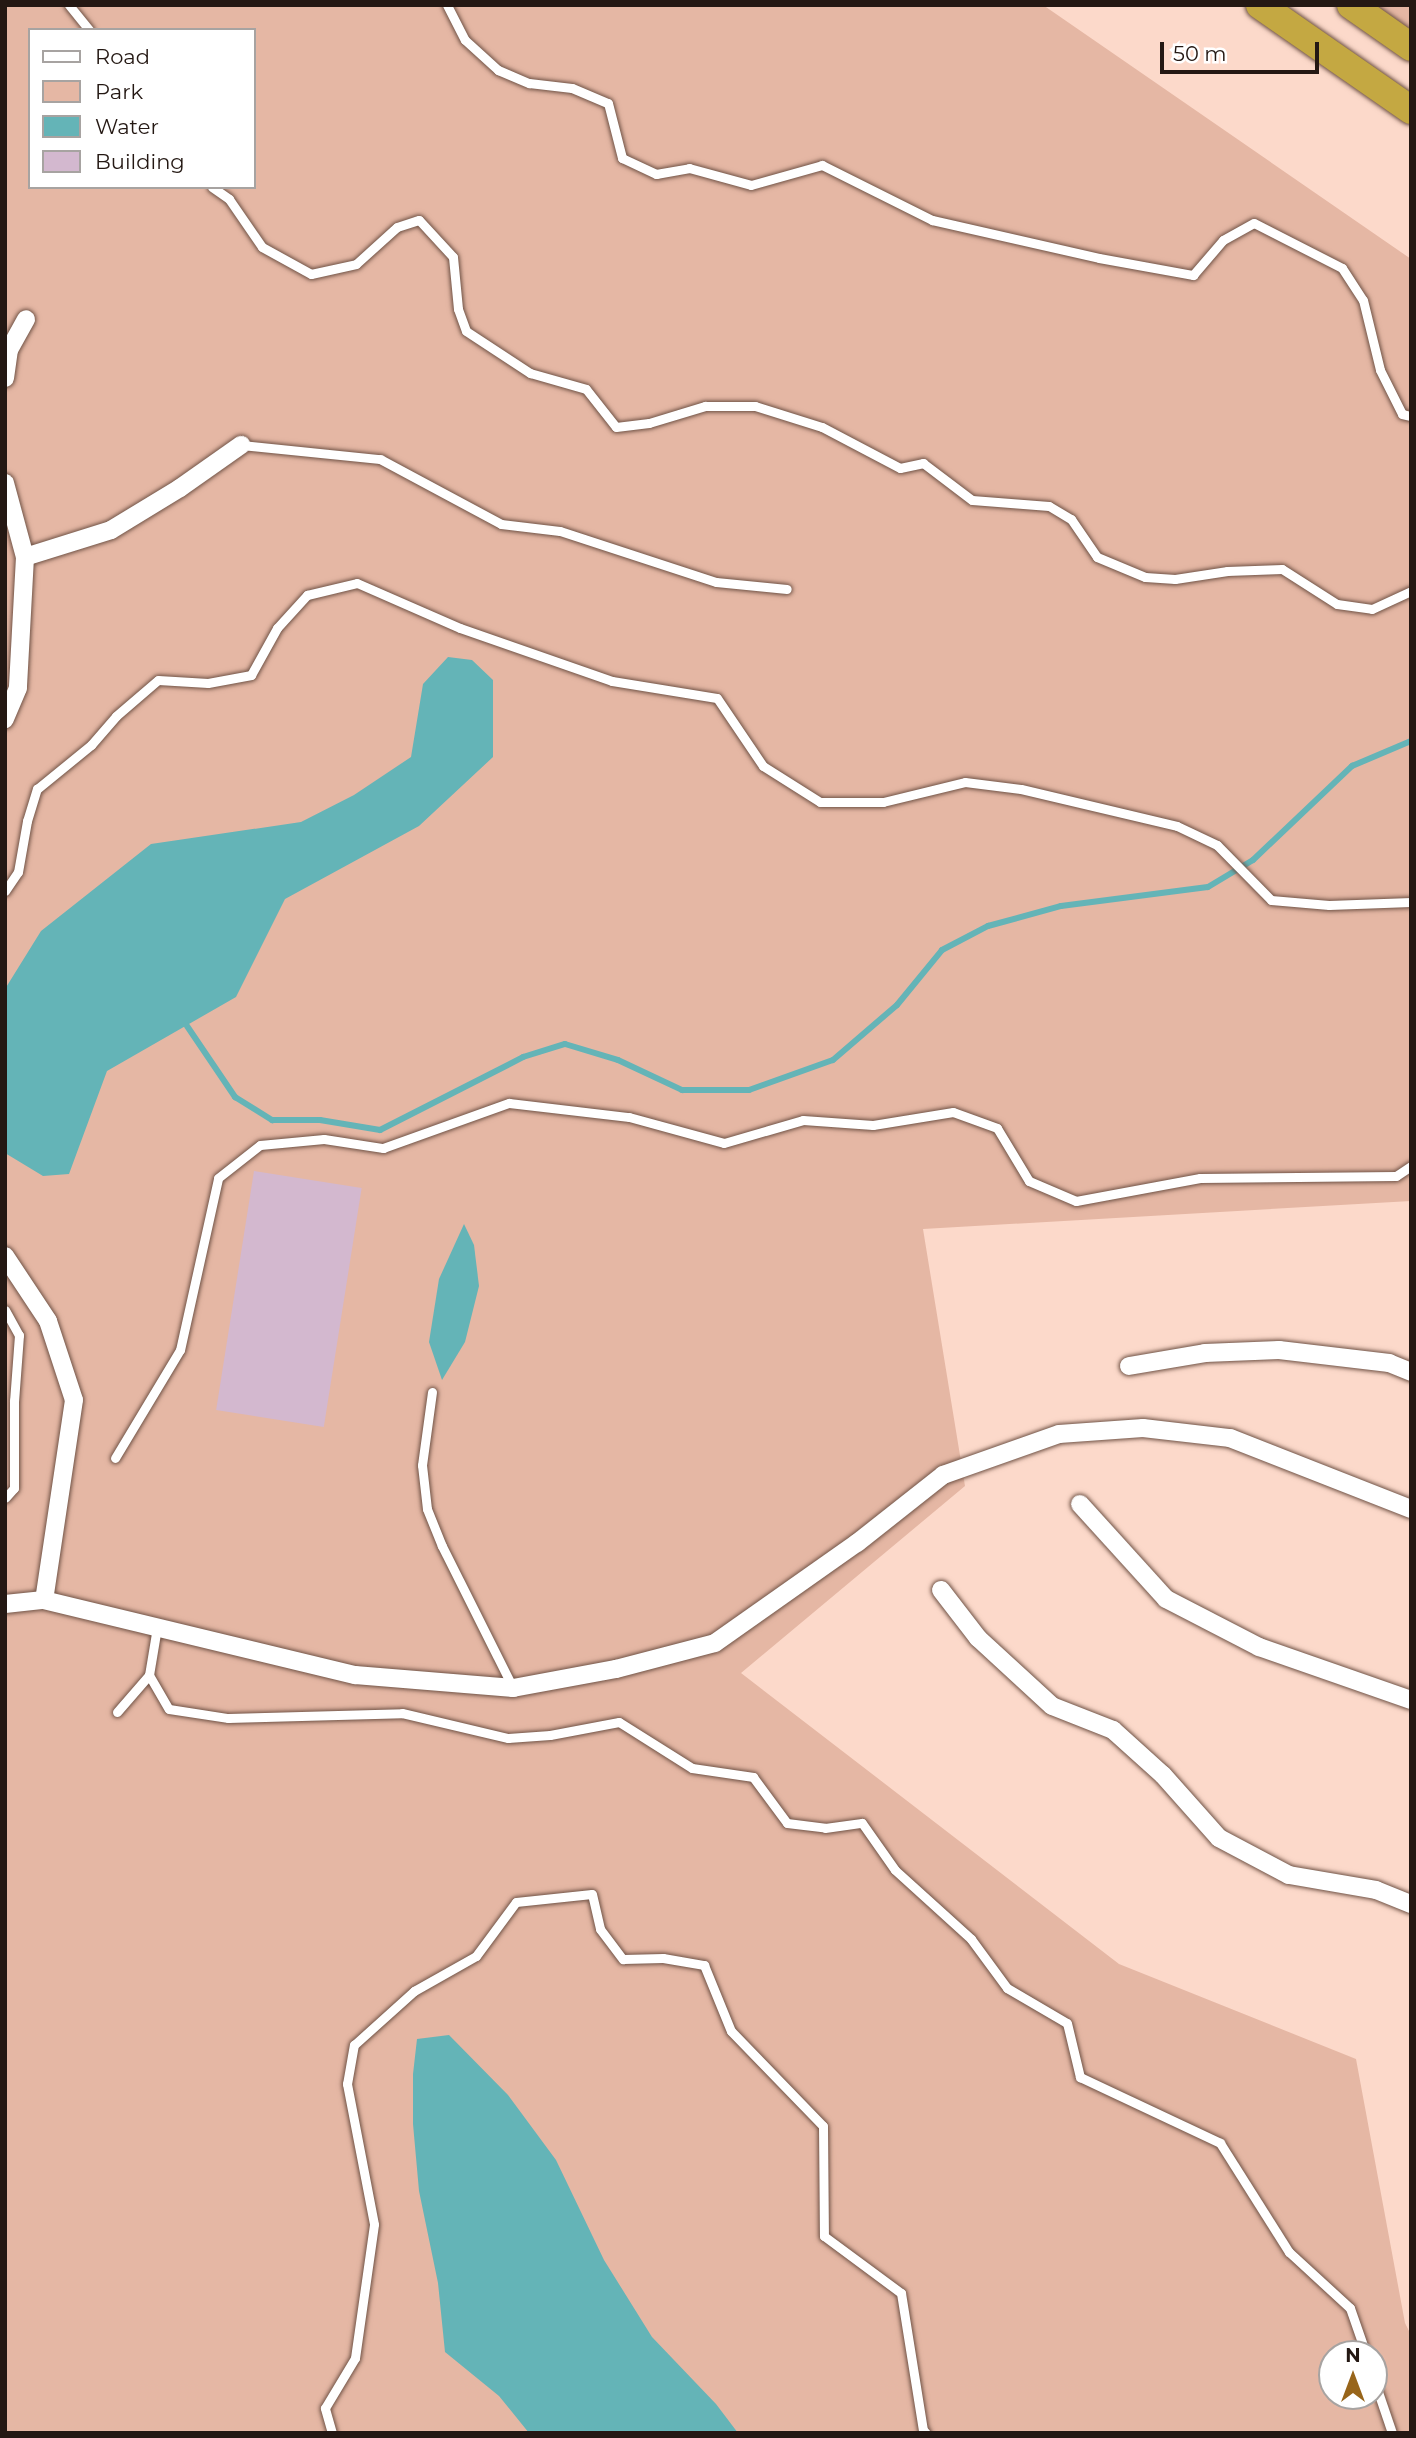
<!DOCTYPE html>
<style>
body{margin:0}
#map{position:relative;width:1416px;height:2438px;overflow:hidden;background:#fcd9ca;font-family:Montserrat,sans-serif}
div>[style]{position:absolute}
[style*='--x']{left:calc(var(--x)*1px);top:calc(var(--y)*1px);width:calc(var(--w)*1px);rotate:calc(var(--a)*1deg)}
.green>*{inset:0;background:#e5b7a4}
.water>*{inset:0;background:#64b4b7}
.stream>*{height:6px;margin:-3px;padding:0 3px;transform-origin:3px;border-radius:3px;background:#64b4b7}
.building>*{inset:0;background:#d3b8cf;transform-origin:0 0}
.roads{filter:drop-shadow(0 0 2px #705346) drop-shadow(0 0 2px #705346)}
.service>*{height:9px;margin:-4.5px;padding:0 4.5px;transform-origin:4.5px;border-radius:4.5px;background:#fff}
.minor>*{height:18px;margin:-9px;padding:0 9px;transform-origin:9px;border-radius:9px;background:#fff}
.trunk>*{height:28px;margin:-14px;padding:0 14px;transform-origin:14px;border-radius:14px;background:#c4a842}
span{translate:-50% -50%;white-space:nowrap;text-align:center;line-height:1.15;-webkit-text-stroke:5px #fff;paint-order:stroke}
.frame{position:absolute;inset:0;border:7px solid #241813;pointer-events:none}
.legend{position:absolute;left:28px;top:28px;width:228px;height:161px;box-sizing:border-box;background:#fff;border:2px solid #a7a3a1;margin:0;padding:9px 12px;list-style:none;font-size:21px;color:#241813}
.legend li{display:flex;align-items:center;gap:14px;height:35px}
.legend b{width:35px;border:2px solid #a7a3a1}
.north{position:absolute;left:1318px;top:2340px;width:70px;height:70px;box-sizing:border-box;background:#fff;border:2px solid #a7a3a1;border-radius:50%;rotate:0deg;font-size:19px;font-weight:700;line-height:28px;text-align:center;color:#241813}
.north::after{content:'';display:block;margin:auto;width:24px;height:32px;background:#98651a;clip-path:polygon(50% 0,100% 100%,50% 72%,0 100%)}
.scale{position:absolute;left:1160px;top:42px;width:159px;height:32px;box-sizing:border-box;border:4px solid #241813;border-top:0;padding-left:9px;font-size:21px;line-height:24px;white-space:nowrap;color:#241813;-webkit-text-stroke:5px #fff;paint-order:stroke}
</style>
<div id="map">
<div class="green">
<i style="clip-path:polygon(evenodd,5px 5px,1043px 5px,1411px 259px,1411px 1201px,923px 1229px,965px 1486px,741px 1673px,1119px 1964px,1356px 2059px,1405px 2323px,1411px 2335px,1411px 2433px,5px 2433px,5px 5px,30px 30px,254px 30px,254px 187px,30px 187px,30px 30px,5px 5px,1332px 2354px,1374px 2354px,1374px 2396px,1332px 2396px,1332px 2354px)"></i>
<i style="clip-path:polygon(1372px 5px,1411px 5px,1411px 32px)"></i>
</div>
<div class="water">
<i style="clip-path:polygon(448px 657px,472px 660px,493px 680px,493px 757px,419px 826px,285px 899px,236px 997px,107px 1071px,69px 1174px,43px 1176px,5px 1153px,5px 989px,41px 931px,151px 844px,301px 822px,354px 795px,411px 757px,423px 684px)"></i>
<i style="clip-path:polygon(464px 1224px,474px 1245px,479px 1286px,465px 1342px,442px 1380px,429px 1342px,439px 1279px)"></i>
<i style="clip-path:polygon(449px 2035px,508px 2095px,556px 2160px,604px 2260px,652px 2337px,716px 2404px,738px 2433px,529px 2433px,499px 2396px,445px 2352px,438px 2283px,419px 2191px,413px 2124px,413px 2074px,417px 2039px)"></i>
</div>
<div class="stream">
<i style="--x:187;--y:1026;--w:86;--a:55.9"></i>
<i style="--x:235;--y:1097;--w:44;--a:31.9"></i>
<i style="--x:272;--y:1120;--w:48;--a:0"></i>
<i style="--x:320;--y:1120;--w:61;--a:9.5"></i>
<i style="--x:380;--y:1130;--w:161;--a:-27"></i>
<i style="--x:523;--y:1057;--w:44;--a:-17.2"></i>
<i style="--x:565;--y:1044;--w:55;--a:16.8"></i>
<i style="--x:618;--y:1060;--w:71;--a:25.1"></i>
<i style="--x:682;--y:1090;--w:67;--a:0"></i>
<i style="--x:749;--y:1090;--w:89;--a:-19.7"></i>
<i style="--x:833;--y:1060;--w:84;--a:-40.7"></i>
<i style="--x:897;--y:1005;--w:71;--a:-50.7"></i>
<i style="--x:942;--y:950;--w:52;--a:-27.6"></i>
<i style="--x:988;--y:926;--w:76;--a:-15.3"></i>
<i style="--x:1061;--y:906;--w:148;--a:-7.4"></i>
<i style="--x:1208;--y:887;--w:52;--a:-31"></i>
<i style="--x:1253;--y:860;--w:137;--a:-43.5"></i>
<i style="--x:1352;--y:766;--w:64;--a:-23"></i>
</div>
<div class="building">
<i style="left:254px;top:1171px;width:109px;height:242px;rotate:9deg"></i>
</div>
<div class="roads">
<div class="service">
<i style="--x:69;--y:5;--w:32;--a:51"></i>
<i style="--x:447;--y:5;--w:39;--a:63"></i>
<i style="--x:465;--y:40;--w:45;--a:42.3"></i>
<i style="--x:498;--y:70;--w:34;--a:23"></i>
<i style="--x:529;--y:83;--w:43;--a:6.6"></i>
<i style="--x:572;--y:88;--w:39;--a:23"></i>
<i style="--x:608;--y:103;--w:57;--a:75.7"></i>
<i style="--x:622;--y:158;--w:38;--a:25"></i>
<i style="--x:656;--y:174;--w:34;--a:-10"></i>
<i style="--x:689;--y:168;--w:64;--a:15.3"></i>
<i style="--x:751;--y:185;--w:74;--a:-15.7"></i>
<i style="--x:822;--y:165;--w:123;--a:26.6"></i>
<i style="--x:932;--y:220;--w:171;--a:12.8"></i>
<i style="--x:1099;--y:258;--w:96;--a:10.3"></i>
<i style="--x:1193;--y:275;--w:46;--a:-49.4"></i>
<i style="--x:1223;--y:240;--w:35;--a:-29"></i>
<i style="--x:1254;--y:223;--w:99;--a:27.1"></i>
<i style="--x:1342;--y:268;--w:38;--a:57"></i>
<i style="--x:1363;--y:300;--w:72;--a:76.3"></i>
<i style="--x:1380;--y:370;--w:49;--a:63.4"></i>
<i style="--x:1402;--y:414;--w:9;--a:13"></i>
<i style="--x:212;--y:187;--w:21;--a:35"></i>
<i style="--x:229;--y:199;--w:58;--a:55.5"></i>
<i style="--x:262;--y:247;--w:56;--a:28.9"></i>
<i style="--x:311;--y:274;--w:46;--a:-12.5"></i>
<i style="--x:356;--y:264;--w:55;--a:-42.1"></i>
<i style="--x:397;--y:227;--w:23;--a:-18"></i>
<i style="--x:419;--y:220;--w:50;--a:47.4"></i>
<i style="--x:453;--y:257;--w:52;--a:84.5"></i>
<i style="--x:458;--y:309;--w:23;--a:70"></i>
<i style="--x:466;--y:331;--w:77;--a:33.3"></i>
<i style="--x:530;--y:373;--w:58;--a:15.9"></i>
<i style="--x:586;--y:389;--w:48;--a:51.7"></i>
<i style="--x:616;--y:427;--w:33;--a:-7"></i>
<i style="--x:649;--y:423;--w:59;--a:-16.9"></i>
<i style="--x:705;--y:406;--w:50;--a:0"></i>
<i style="--x:755;--y:406;--w:70;--a:17.4"></i>
<i style="--x:822;--y:427;--w:88;--a:27.7"></i>
<i style="--x:900;--y:468;--w:24;--a:-12"></i>
<i style="--x:923;--y:463;--w:61;--a:37.1"></i>
<i style="--x:972;--y:500;--w:77;--a:4.5"></i>
<i style="--x:1049;--y:506;--w:26;--a:31"></i>
<i style="--x:1071;--y:519;--w:46;--a:55.6"></i>
<i style="--x:1097;--y:557;--w:52;--a:22.6"></i>
<i style="--x:1145;--y:577;--w:30;--a:4"></i>
<i style="--x:1175;--y:579;--w:53;--a:-8.7"></i>
<i style="--x:1227;--y:571;--w:55;--a:-2.1"></i>
<i style="--x:1282;--y:569;--w:65;--a:32.5"></i>
<i style="--x:1337;--y:604;--w:35;--a:8"></i>
<i style="--x:1372;--y:609;--w:43;--a:-24.8"></i>
<i style="--x:241;--y:445;--w:140;--a:5.8"></i>
<i style="--x:380;--y:459;--w:137;--a:28.2"></i>
<i style="--x:501;--y:524;--w:59;--a:6.8"></i>
<i style="--x:560;--y:531;--w:164;--a:18.1"></i>
<i style="--x:716;--y:582;--w:71;--a:5.6"></i>
<i style="--x:5;--y:891;--w:23;--a:-56"></i>
<i style="--x:18;--y:872;--w:52;--a:-80"></i>
<i style="--x:27;--y:821;--w:34;--a:-73"></i>
<i style="--x:37;--y:789;--w:70;--a:-39.2"></i>
<i style="--x:91;--y:745;--w:38;--a:-49"></i>
<i style="--x:116;--y:716;--w:55;--a:-40.6"></i>
<i style="--x:158;--y:680;--w:50;--a:3.4"></i>
<i style="--x:208;--y:683;--w:44;--a:-10.5"></i>
<i style="--x:251;--y:675;--w:54;--a:-61"></i>
<i style="--x:277;--y:628;--w:45;--a:-47.7"></i>
<i style="--x:307;--y:595;--w:51;--a:-13.5"></i>
<i style="--x:357;--y:583;--w:112;--a:23.6"></i>
<i style="--x:460;--y:628;--w:161;--a:19.2"></i>
<i style="--x:612;--y:681;--w:106;--a:9.2"></i>
<i style="--x:717;--y:698;--w:82;--a:55.9"></i>
<i style="--x:763;--y:766;--w:67;--a:32.3"></i>
<i style="--x:820;--y:802;--w:63;--a:0"></i>
<i style="--x:883;--y:802;--w:84;--a:-13.7"></i>
<i style="--x:965;--y:782;--w:56;--a:7.1"></i>
<i style="--x:1021;--y:789;--w:160;--a:13.3"></i>
<i style="--x:1177;--y:826;--w:44;--a:25.4"></i>
<i style="--x:1217;--y:845;--w:77;--a:45.5"></i>
<i style="--x:1271;--y:900;--w:58;--a:4.9"></i>
<i style="--x:1329;--y:905;--w:82;--a:-2.1"></i>
<i style="--x:5;--y:1310;--w:29;--a:61"></i>
<i style="--x:19;--y:1335;--w:66;--a:94.3"></i>
<i style="--x:14;--y:1401;--w:87;--a:90"></i>
<i style="--x:14;--y:1488;--w:13;--a:132"></i>
<i style="--x:432;--y:1392;--w:74;--a:97.8"></i>
<i style="--x:422;--y:1465;--w:44;--a:83.5"></i>
<i style="--x:427;--y:1509;--w:40;--a:68"></i>
<i style="--x:442;--y:1546;--w:159;--a:63.4"></i>
<i style="--x:115;--y:1458;--w:126;--a:-59"></i>
<i style="--x:180;--y:1350;--w:176;--a:-77.5"></i>
<i style="--x:218;--y:1178;--w:53;--a:-38.2"></i>
<i style="--x:260;--y:1145;--w:64;--a:-5.4"></i>
<i style="--x:324;--y:1139;--w:60;--a:8.7"></i>
<i style="--x:383;--y:1148;--w:134;--a:-19.7"></i>
<i style="--x:509;--y:1103;--w:121;--a:6.7"></i>
<i style="--x:629;--y:1117;--w:98;--a:15.3"></i>
<i style="--x:724;--y:1143;--w:82;--a:-16.2"></i>
<i style="--x:803;--y:1120;--w:70;--a:4.1"></i>
<i style="--x:873;--y:1125;--w:81;--a:-9.2"></i>
<i style="--x:953;--y:1112;--w:47;--a:20"></i>
<i style="--x:997;--y:1128;--w:62;--a:58.9"></i>
<i style="--x:1029;--y:1181;--w:51;--a:23.1"></i>
<i style="--x:1076;--y:1201;--w:126;--a:-10.5"></i>
<i style="--x:1200;--y:1178;--w:196;--a:-0.6"></i>
<i style="--x:1396;--y:1176;--w:18;--a:-34"></i>
<i style="--x:149;--y:1675;--w:39;--a:60"></i>
<i style="--x:169;--y:1709;--w:60;--a:8.7"></i>
<i style="--x:228;--y:1718;--w:174;--a:-1.6"></i>
<i style="--x:402;--y:1713;--w:109;--a:13.3"></i>
<i style="--x:508;--y:1738;--w:42;--a:-4.1"></i>
<i style="--x:550;--y:1735;--w:70;--a:-10.7"></i>
<i style="--x:619;--y:1722;--w:86;--a:32.2"></i>
<i style="--x:692;--y:1768;--w:62;--a:8.4"></i>
<i style="--x:753;--y:1777;--w:57;--a:53.5"></i>
<i style="--x:787;--y:1823;--w:38;--a:7"></i>
<i style="--x:825;--y:1828;--w:37;--a:-8"></i>
<i style="--x:862;--y:1823;--w:57;--a:54.9"></i>
<i style="--x:895;--y:1870;--w:103;--a:42.2"></i>
<i style="--x:971;--y:1939;--w:61;--a:53.7"></i>
<i style="--x:1007;--y:1988;--w:69;--a:30.3"></i>
<i style="--x:1067;--y:2023;--w:56;--a:76.5"></i>
<i style="--x:1080;--y:2077;--w:155;--a:25.2"></i>
<i style="--x:1220;--y:2143;--w:129;--a:57.7"></i>
<i style="--x:1289;--y:2252;--w:83;--a:42.6"></i>
<i style="--x:1350;--y:2308;--w:49;--a:70.8"></i>
<i style="--x:117;--y:1712;--w:49;--a:-49.1"></i>
<i style="--x:149;--y:1675;--w:49;--a:-80.5"></i>
<i style="--x:1374;--y:2380;--w:56;--a:71.2"></i>
<i style="--x:332;--y:2433;--w:26;--a:-106"></i>
<i style="--x:325;--y:2408;--w:58;--a:-59"></i>
<i style="--x:355;--y:2358;--w:135;--a:-81.9"></i>
<i style="--x:374;--y:2224;--w:143;--a:-100.9"></i>
<i style="--x:347;--y:2084;--w:40;--a:-80"></i>
<i style="--x:354;--y:2045;--w:81;--a:-42"></i>
<i style="--x:414;--y:1991;--w:71;--a:-29.4"></i>
<i style="--x:476;--y:1956;--w:67;--a:-53.5"></i>
<i style="--x:516;--y:1902;--w:76;--a:-6"></i>
<i style="--x:592;--y:1894;--w:36;--a:77"></i>
<i style="--x:600;--y:1929;--w:38;--a:53"></i>
<i style="--x:623;--y:1959;--w:40;--a:-1.4"></i>
<i style="--x:663;--y:1958;--w:42;--a:9.7"></i>
<i style="--x:704;--y:1965;--w:71;--a:67.8"></i>
<i style="--x:731;--y:2031;--w:132;--a:45.9"></i>
<i style="--x:823;--y:2126;--w:110;--a:89.5"></i>
<i style="--x:824;--y:2236;--w:96;--a:36.5"></i>
<i style="--x:901;--y:2293;--w:139;--a:80.9"></i>
<i style="--x:923;--y:2430;--w:4;--a:45"></i>
</div>
<div class="minor">
<i style="--x:5;--y:378;--w:28;--a:-82"></i>
<i style="--x:9;--y:350;--w:35;--a:-61"></i>
<i style="--x:5;--y:483;--w:77;--a:74.9"></i>
<i style="--x:25;--y:557;--w:131;--a:93.1"></i>
<i style="--x:18;--y:688;--w:34;--a:113"></i>
<i style="--x:25;--y:557;--w:90;--a:-17.4"></i>
<i style="--x:111;--y:530;--w:81;--a:-31.3"></i>
<i style="--x:180;--y:488;--w:75;--a:-35.2"></i>
<i style="--x:5;--y:1256;--w:78;--a:56.5"></i>
<i style="--x:48;--y:1321;--w:83;--a:71.8"></i>
<i style="--x:74;--y:1400;--w:202;--a:98.5"></i>
<i style="--x:1129;--y:1366;--w:77;--a:-9.7"></i>
<i style="--x:1205;--y:1353;--w:74;--a:-2.3"></i>
<i style="--x:1279;--y:1350;--w:111;--a:6.7"></i>
<i style="--x:1389;--y:1363;--w:24;--a:22"></i>
<i style="--x:1080;--y:1504;--w:128;--a:47.8"></i>
<i style="--x:1166;--y:1599;--w:105;--a:27.3"></i>
<i style="--x:1259;--y:1647;--w:161;--a:19.2"></i>
<i style="--x:941;--y:1590;--w:61;--a:52.4"></i>
<i style="--x:978;--y:1638;--w:100;--a:42.6"></i>
<i style="--x:1052;--y:1706;--w:66;--a:21.5"></i>
<i style="--x:1113;--y:1730;--w:67;--a:42"></i>
<i style="--x:1163;--y:1775;--w:84;--a:48.4"></i>
<i style="--x:1219;--y:1838;--w:79;--a:27.9"></i>
<i style="--x:1289;--y:1875;--w:88;--a:9.8"></i>
<i style="--x:1376;--y:1890;--w:38;--a:22"></i>
<i style="--x:5;--y:1604;--w:39;--a:-6"></i>
<i style="--x:44;--y:1600;--w:320;--a:13.6"></i>
<i style="--x:355;--y:1675;--w:159;--a:4.7"></i>
<i style="--x:513;--y:1688;--w:105;--a:-10.5"></i>
<i style="--x:616;--y:1669;--w:102;--a:-14.7"></i>
<i style="--x:715;--y:1643;--w:174;--a:-35.2"></i>
<i style="--x:857;--y:1543;--w:110;--a:-38.3"></i>
<i style="--x:943;--y:1475;--w:123;--a:-19.5"></i>
<i style="--x:1059;--y:1434;--w:84;--a:-4.1"></i>
<i style="--x:1143;--y:1428;--w:88;--a:6.6"></i>
<i style="--x:1230;--y:1438;--w:194;--a:21.4"></i>
</div>
<div class="trunk">
<i style="--x:1260;--y:5;--w:184;--a:34.8"></i>
<i style="--x:1351;--y:5;--w:73;--a:35"></i>
</div>
</div>
<div class="frame"></div>
<ul class="legend">
<li><b style="height:9px;background:#fff"></b>Road</li>
<li><b style="height:19px;background:#e5b7a4"></b>Park</li>
<li><b style="height:19px;background:#64b4b7"></b>Water</li>
<li><b style="height:19px;background:#d3b8cf"></b>Building</li>
</ul>
<div class="north">N</div>
<div class="scale">50 m</div>
</div>
